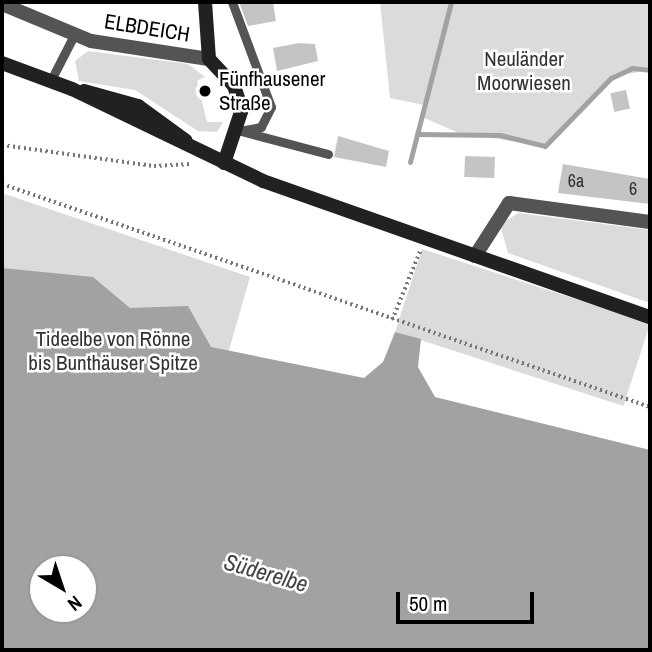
<!DOCTYPE html>
<meta charset="utf-8">
<style>
body{margin:0}
#map{position:relative;width:652px;height:652px;overflow:hidden;background:#fff;font-family:"Archivo Narrow",sans-serif}
div>[style]{position:absolute}
[style*='--x']{left:calc(var(--x)*1px);top:calc(var(--y)*1px);width:calc(var(--w)*1px);rotate:calc(var(--a)*1deg)}
.green>*{inset:0;background:#dbdbdb;transform-origin:0 0}
.water>*{inset:0;background:#a2a2a2}
.stream>*{height:5px;margin:-2.5px;padding:0 2.5px;transform-origin:2.5px;border-radius:2.5px;background:#a2a2a2}
.building>*{inset:0;background:#c4c4c4;transform-origin:0 0}
.path>*{height:3.5px;margin-top:-1.75px;transform-origin:0;background:repeating-linear-gradient(90deg,#767676 0 2px,transparent 0 5.5px)}
.lane>*{height:9px;margin:-4.5px;padding:0 4.5px;transform-origin:4.5px;border-radius:4.5px;background:#545454}
.street>*{height:14px;margin:-7px;padding:0 7px;transform-origin:7px;border-radius:7px;background:#545454}
.secondary>*{height:14px;margin:-7px;padding:0 7px;transform-origin:7px;border-radius:7px;background:#212121}
.dots>*{width:19px;height:19px;translate:-50% -50%;box-sizing:border-box;border:4px solid #fff;border-radius:50%}
span{translate:-50% -50%;white-space:nowrap;text-align:center;line-height:1.15;-webkit-text-stroke:5px #fff;paint-order:stroke}
.number-label{font-size:18px;color:#313131}
.number-label span{-webkit-text-stroke-width:0}
.street-label{font-size:21px;color:#000}
.park-label{font-size:21px;color:#323232}
.poi-label{font-size:21px;color:#000}
.left{translate:0 -50%;text-align:left}
.water-label{font-size:23px;color:#434343;font-style:italic}
.frame{position:absolute;inset:0;border:4px solid #000;pointer-events:none}
.north{position:absolute;left:28px;top:554px;width:70px;height:70px;box-sizing:border-box;background:#fff;border:2px solid #999;border-radius:50%;rotate:141deg;font-size:19px;font-weight:700;line-height:28px;text-align:center;color:#000}
.north::after{content:'';display:block;margin:auto;width:24px;height:32px;background:#000;clip-path:polygon(50% 0,100% 100%,50% 72%,0 100%)}
.scale{position:absolute;left:396px;top:592px;width:138px;height:32px;box-sizing:border-box;border:4px solid #000;border-top:0;padding-left:9px;font-size:21px;line-height:24px;white-space:nowrap;color:#000;-webkit-text-stroke:5px #fff;paint-order:stroke}
</style>
<div id="map">
<div class="green">
<i style="clip-path:polygon(380px 2px,650px 2px,650px 70px,616px 76px,545px 146px,459px 133px,422px 117px,424px 105px,390px 98px)"></i>
<i style="clip-path:polygon(88px 51px,188px 64px,205px 77px,197px 81px,207px 122px,223px 122px,217px 132px,198px 131px,135px 90px,79px 81px,75px 61px)"></i>
<i style="clip-path:polygon(2px 193px,250px 277px,151px 623px,84px 610px,84px 568px,42px 568px,2px 597px)"></i>
<i style="clip-path:polygon(518px 213px,650px 230px,650px 303px,508px 253px,500px 225px)"></i>
<i style="left:422px;top:249px;width:240px;height:87px;rotate:18deg"></i>
</div>
<div class="water">
<i style="clip-path:polygon(evenodd,2px 268px,93px 277px,130px 308px,188px 306px,211px 347px,364px 378px,383px 362px,395px 332px,421px 339px,418px 367px,435px 397px,650px 450px,650px 650px,2px 650px,2px 268px,42px 568px,84px 568px,84px 610px,42px 610px,42px 568px)"></i>
</div>
<div class="stream">
<i style="--x:417;--y:134;--w:83;--a:0.7"></i>
<i style="--x:500;--y:135;--w:46;--a:13.7"></i>
<i style="--x:545;--y:146;--w:95;--a:-45.9"></i>
<i style="--x:611;--y:78;--w:23;--a:-25"></i>
<i style="--x:632;--y:68;--w:18;--a:6"></i>
<i style="--x:410;--y:162;--w:165;--a:-75.6"></i>
</div>
<div class="building">
<i style="clip-path:polygon(239px 2px,273px 2px,276px 21px,248px 26px)"></i>
<i style="clip-path:polygon(299px 43px,315px 44px,318px 61px,277px 71px,273px 48px)"></i>
<i style="left:626px;top:90px;width:19px;height:16px;rotate:78deg"></i>
<i style="clip-path:polygon(338px 136px,389px 151px,386px 167px,334px 157px)"></i>
<i style="left:465px;top:156px;width:30px;height:21px;rotate:2deg"></i>
<i style="clip-path:polygon(563px 164px,650px 179px,650px 204px,558px 193px)"></i>
</div>
<div class="path">
<i style="--x:2;--y:145;--w:153;--a:7.9"></i>
<i style="--x:154;--y:166;--w:37;--a:-3"></i>
<i style="--x:2;--y:184;--w:685;--a:18.99"></i>
<i style="--x:392;--y:320;--w:74;--a:-67.9"></i>
</div>
<div class="lane">
<i style="--x:232;--y:2;--w:112;--a:69.6"></i>
<i style="--x:271;--y:107;--w:22;--a:117"></i>
<i style="--x:261;--y:127;--w:22;--a:170"></i>
<i style="--x:51;--y:80;--w:51;--a:-62.9"></i>
<i style="--x:241;--y:131;--w:90;--a:14.8"></i>
</div>
<div class="street">
<i style="--x:2;--y:4;--w:96;--a:22.6"></i>
<i style="--x:91;--y:41;--w:119;--a:8.7"></i>
<i style="--x:475;--y:256;--w:63;--a:-57.3"></i>
<i style="--x:509;--y:203;--w:142;--a:7.7"></i>
</div>
<div class="secondary">
<i style="--x:205;--y:2;--w:57;--a:86"></i>
<i style="--x:209;--y:59;--w:37;--a:47"></i>
<i style="--x:234;--y:86;--w:24;--a:71"></i>
<i style="--x:242;--y:109;--w:57;--a:108.4"></i>
<i style="--x:2;--y:63;--w:75;--a:20.4"></i>
<i style="--x:72;--y:89;--w:212;--a:25.7"></i>
<i style="--x:263;--y:181;--w:410;--a:19.4"></i>
<i style="--x:84;--y:91;--w:56;--a:15.5"></i>
<i style="--x:138;--y:106;--w:59;--a:36.1"></i>
</div>
<div class="dots">
<i style="left:205px;top:91px;background:#000"></i>
</div>
<div class="number-label">
<span style="left:576px;top:181px">6a</span>
<span style="left:633px;top:189px">6</span>
</div>
<div class="street-label">
<span style="left:147px;top:28px;rotate:9deg">ELBDEICH</span>
</div>
<div class="park-label">
<span style="left:524px;top:71px">Neuländer<br>Moorwiesen</span>
<span style="left:113px;top:351px">Tideelbe von Rönne<br>bis Bunthäuser Spitze</span>
</div>
<div class="poi-label">
<span class="left" style="left:219px;top:91px">Fünfhausener<br>Straße</span>
</div>
<div class="water-label">
<span style="left:266px;top:573px;rotate:16deg">Süderelbe</span>
</div>
<div class="frame"></div>
<div class="north">N</div>
<div class="scale">50 m</div>
</div>
